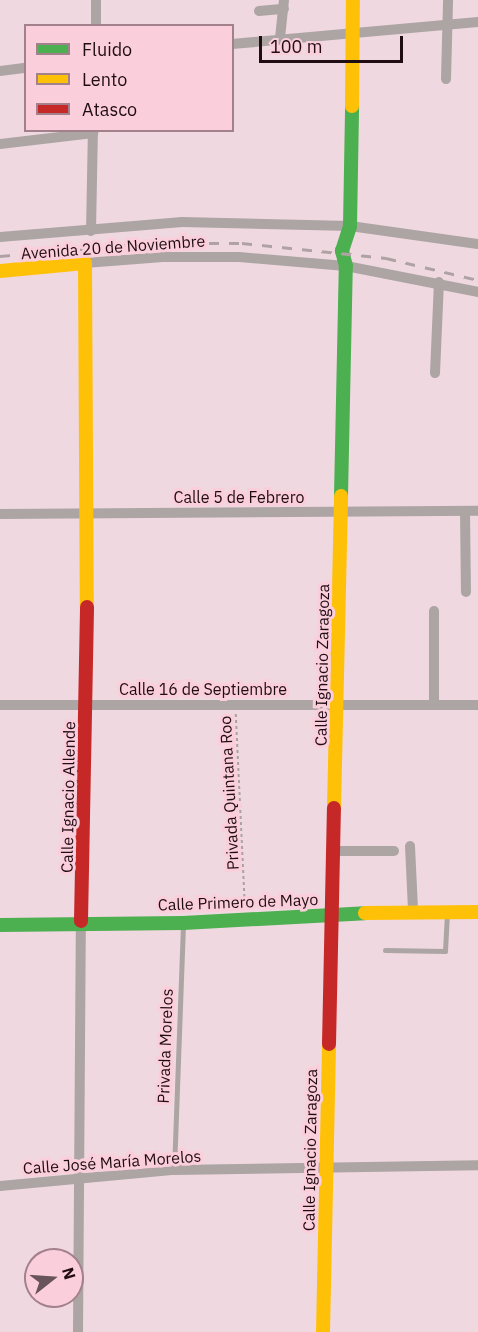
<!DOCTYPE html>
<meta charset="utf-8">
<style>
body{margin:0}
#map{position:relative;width:478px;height:1332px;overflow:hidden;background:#f0d8e0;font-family:"IBM Plex Sans",sans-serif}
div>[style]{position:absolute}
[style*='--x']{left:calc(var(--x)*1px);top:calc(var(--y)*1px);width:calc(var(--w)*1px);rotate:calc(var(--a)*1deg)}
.path>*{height:1.5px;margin-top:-0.75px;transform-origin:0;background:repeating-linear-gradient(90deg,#aaa1a0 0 3px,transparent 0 6px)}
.lane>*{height:5px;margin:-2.5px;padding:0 2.5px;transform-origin:2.5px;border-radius:2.5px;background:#aca5a4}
.street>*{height:10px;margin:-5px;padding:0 5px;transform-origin:5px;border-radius:5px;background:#aca5a4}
.fast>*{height:14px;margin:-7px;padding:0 7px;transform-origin:7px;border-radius:7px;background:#4caf50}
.slow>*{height:14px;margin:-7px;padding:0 7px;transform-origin:7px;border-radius:7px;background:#ffc107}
.jam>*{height:14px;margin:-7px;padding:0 7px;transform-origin:7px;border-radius:7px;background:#c62828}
.rail>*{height:3px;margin-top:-1.5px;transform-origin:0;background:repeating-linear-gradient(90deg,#afa2a4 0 10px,transparent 0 20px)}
span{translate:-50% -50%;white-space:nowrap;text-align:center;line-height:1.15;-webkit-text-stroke:6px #fbcedc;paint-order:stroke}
.street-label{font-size:16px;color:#200d14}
.legend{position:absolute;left:24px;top:24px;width:210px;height:108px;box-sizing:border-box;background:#fbcedc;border:2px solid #a3818c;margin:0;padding:8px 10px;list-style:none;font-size:18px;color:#200d14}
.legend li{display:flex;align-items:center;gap:12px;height:30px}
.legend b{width:30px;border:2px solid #a3818c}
.north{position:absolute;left:24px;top:1248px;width:60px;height:60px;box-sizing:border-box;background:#fbcedc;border:2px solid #a3818c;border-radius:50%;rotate:73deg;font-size:16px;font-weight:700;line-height:24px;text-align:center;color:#200d14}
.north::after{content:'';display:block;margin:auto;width:21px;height:27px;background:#69545b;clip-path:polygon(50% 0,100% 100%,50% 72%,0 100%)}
.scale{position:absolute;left:259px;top:36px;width:144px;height:27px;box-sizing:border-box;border:3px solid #200d14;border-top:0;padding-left:8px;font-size:18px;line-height:21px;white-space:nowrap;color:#200d14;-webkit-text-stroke:4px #fbcedc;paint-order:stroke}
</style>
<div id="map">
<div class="path">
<i style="--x:236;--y:714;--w:193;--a:87.3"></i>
</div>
<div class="lane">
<i style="--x:385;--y:950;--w:60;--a:1"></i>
<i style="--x:445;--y:951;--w:38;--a:-87"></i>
<i style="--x:174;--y:1170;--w:246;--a:-87.9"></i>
</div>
<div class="street">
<i style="--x:259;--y:11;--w:25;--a:-5"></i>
<i style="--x:96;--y:26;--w:26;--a:-90"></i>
<i style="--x:280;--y:38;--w:38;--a:-84"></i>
<i style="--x:232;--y:44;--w:247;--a:-5.1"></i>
<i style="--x:0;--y:71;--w:26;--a:-7"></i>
<i style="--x:446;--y:79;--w:79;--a:-88.5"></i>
<i style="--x:0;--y:144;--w:94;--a:-6.7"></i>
<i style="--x:91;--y:231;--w:101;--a:-88.9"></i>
<i style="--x:0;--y:237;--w:183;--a:-4.7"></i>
<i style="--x:182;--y:222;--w:168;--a:1.4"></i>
<i style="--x:350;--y:226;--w:129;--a:8"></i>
<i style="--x:85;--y:263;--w:78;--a:-4.4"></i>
<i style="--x:163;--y:257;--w:76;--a:0"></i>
<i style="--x:239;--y:257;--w:107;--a:4.8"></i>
<i style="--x:346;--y:266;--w:135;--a:11.1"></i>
<i style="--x:435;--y:373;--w:91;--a:-87.5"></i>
<i style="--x:465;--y:512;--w:80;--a:89.3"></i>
<i style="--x:0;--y:514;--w:478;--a:-0.4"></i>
<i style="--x:0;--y:705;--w:478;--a:0"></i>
<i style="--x:434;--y:705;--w:94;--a:-90"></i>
<i style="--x:410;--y:846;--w:64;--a:87.3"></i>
<i style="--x:334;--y:851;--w:60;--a:0"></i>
<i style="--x:0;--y:1186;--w:175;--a:-5.3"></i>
<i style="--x:174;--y:1170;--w:304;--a:-0.9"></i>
<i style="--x:78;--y:1332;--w:411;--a:-89.6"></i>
</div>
<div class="fast">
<i style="--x:341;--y:496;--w:230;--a:-88.8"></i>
<i style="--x:346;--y:266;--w:16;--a:-105"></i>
<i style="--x:342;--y:251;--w:26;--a:-72"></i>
<i style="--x:350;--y:226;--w:120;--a:-89"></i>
<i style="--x:0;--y:925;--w:183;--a:-0.6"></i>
<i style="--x:183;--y:923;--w:182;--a:-3.1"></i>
</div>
<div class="slow">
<i style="--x:352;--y:106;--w:106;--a:-89.5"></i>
<i style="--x:0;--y:271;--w:85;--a:-5.4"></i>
<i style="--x:85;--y:263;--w:344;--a:89.7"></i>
<i style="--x:334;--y:808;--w:312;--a:-88.7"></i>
<i style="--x:365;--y:913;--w:113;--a:-0.5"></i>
<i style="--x:323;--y:1332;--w:288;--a:-88.8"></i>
</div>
<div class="jam">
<i style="--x:81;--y:921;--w:314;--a:-88.9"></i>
<i style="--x:329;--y:1044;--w:236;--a:-88.8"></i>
</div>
<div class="rail">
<i style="--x:0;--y:256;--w:150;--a:-5"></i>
<i style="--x:149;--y:243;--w:93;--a:0"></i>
<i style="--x:242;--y:243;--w:145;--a:5.9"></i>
<i style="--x:386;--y:258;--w:95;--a:13.4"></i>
</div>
<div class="street-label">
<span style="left:113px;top:247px;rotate:-4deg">Avenida 20 de Noviembre</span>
<span style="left:239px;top:497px">Calle 5 de Febrero</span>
<span style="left:322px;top:665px;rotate:-89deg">Calle Ignacio Zaragoza</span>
<span style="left:203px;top:689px">Calle 16 de Septiembre</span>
<span style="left:229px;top:793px;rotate:-93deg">Privada Quintana Roo</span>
<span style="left:68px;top:797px;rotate:-89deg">Calle Ignacio Allende</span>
<span style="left:238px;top:902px;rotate:-2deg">Calle Primero de Mayo</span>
<span style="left:165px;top:1046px;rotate:-88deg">Privada Morelos</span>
<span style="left:310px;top:1150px;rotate:-89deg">Calle Ignacio Zaragoza</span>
<span style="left:112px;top:1162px;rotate:-4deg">Calle José María Morelos</span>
</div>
<ul class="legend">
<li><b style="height:8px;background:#4caf50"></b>Fluido</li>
<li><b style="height:8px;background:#ffc107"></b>Lento</li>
<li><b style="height:8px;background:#c62828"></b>Atasco</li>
</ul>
<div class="north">N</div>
<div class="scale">100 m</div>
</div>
